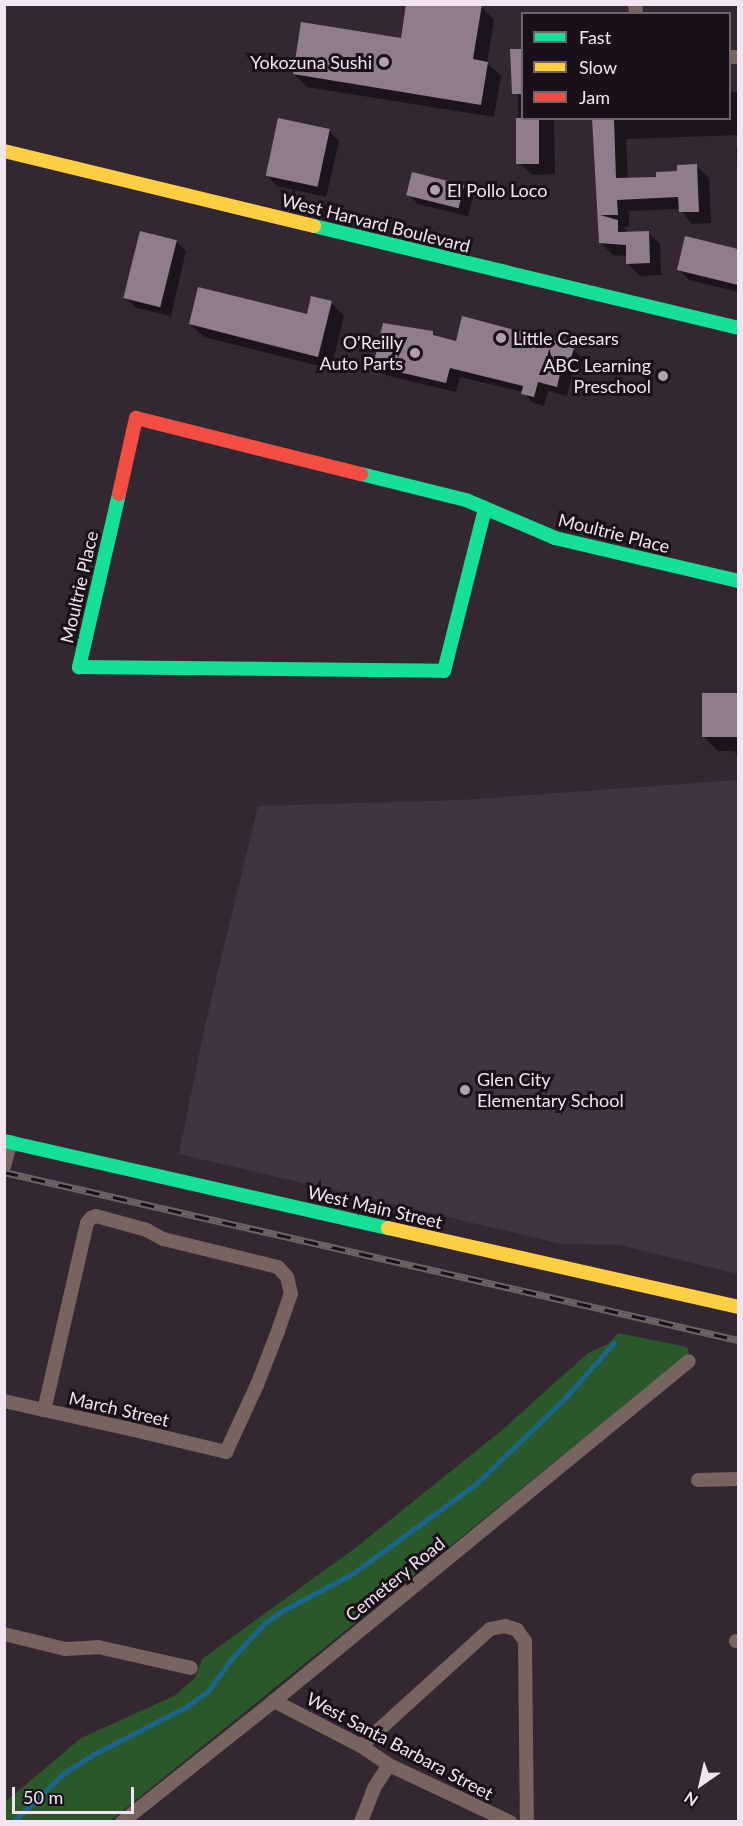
<!DOCTYPE html>
<style>
body{margin:0}
#map{position:relative;width:743px;height:1826px;overflow:hidden;background:#332732;font-family:Lato,sans-serif}
div>[style]{position:absolute}
[style*='--x']{left:calc(var(--x)*1px);top:calc(var(--y)*1px);width:calc(var(--w)*1px);rotate:calc(var(--a)*1deg)}
.education>*{inset:0;background:#413341}
.green>*{inset:0;background:#2a582a}
.shadow>*{inset:0;background:#0007}
.stream>*{height:4.5px;margin:-2.25px;padding:0 2.25px;transform-origin:2.25px;border-radius:2.25px;background:#1a668a}
.building>*{inset:0;background:#8f7c8d;transform-origin:0 0}
.street>*{height:14px;margin:-7px;padding:0 7px;transform-origin:7px;border-radius:7px;background:#77645f}
.fast>*{height:14px;margin:-7px;padding:0 7px;transform-origin:7px;border-radius:7px;background:#16e098}
.slow>*{height:14px;margin:-7px;padding:0 7px;transform-origin:7px;border-radius:7px;background:#ffcf43}
.jam>*{height:14px;margin:-7px;padding:0 7px;transform-origin:7px;border-radius:7px;background:#f24e42}
.rail>*{height:7px;margin-top:-3.5px;transform-origin:0;background:repeating-linear-gradient(90deg,#191019 0 14px,#6f6265 0 28px);box-sizing:border-box;border-block:2px solid #6f6265}
.dots>*{width:16px;height:16px;translate:-50% -50%;box-sizing:border-box;border:3px solid #191019;border-radius:50%}
span{translate:-50% -50%;white-space:nowrap;text-align:center;line-height:1.15;-webkit-text-stroke:6px #191019;paint-order:stroke}
.poi-label{font-size:18px;color:#f3e4f1}
.right{translate:-100% -50%;text-align:right}
.left{translate:0 -50%;text-align:left}
.street-label{font-size:18px;color:#f3e4f1}
.frame{position:absolute;inset:0;border:6px solid #f3e4f1;pointer-events:none}
.legend{position:absolute;left:521px;top:12px;width:210px;height:108px;box-sizing:border-box;background:#191019;border:2px solid #70656f;margin:0;padding:8px 10px;list-style:none;font-size:18px;color:#f3e4f1}
.legend li{display:flex;align-items:center;gap:12px;height:30px}
.legend b{width:30px;border:2px solid #70656f}
.north{position:absolute;left:671px;top:1754px;width:60px;height:60px;-webkit-text-stroke:4px #191019;paint-order:stroke;rotate:214deg;font-size:16px;font-weight:700;line-height:24px;text-align:center;color:#f3e4f1}
.north::after{content:'';display:block;margin:auto;width:21px;height:27px;background:#f3e4f1;clip-path:polygon(50% 0,100% 100%,50% 72%,0 100%)}
.scale{position:absolute;left:12px;top:1787px;width:122px;height:27px;box-sizing:border-box;border:3px solid #f3e4f1;border-top:0;padding-left:8px;font-size:18px;line-height:21px;white-space:nowrap;color:#f3e4f1;-webkit-text-stroke:4px #191019;paint-order:stroke}
</style>
<div id="map">
<div class="education">
<i style="clip-path:polygon(738px 780px,738px 1274px,619px 1245px,562px 1244px,179px 1154px,205px 1025px,258px 806px,461px 800px)"></i>
</div>
<div class="green">
<i style="clip-path:polygon(618px 1333px,687px 1347px,689px 1353px,110px 1821px,5px 1822px,5px 1802px,81px 1738px,174px 1696px,195px 1678px,202px 1659px,354px 1549px,501px 1431px,588px 1353px,608px 1344px)"></i>
</div>
<div class="shadow">
<i style="clip-path:polygon(481px 6px,494px 20px,487px 63px,501px 76px,494px 117px,307px 87px,294px 74px,402px 40px)"></i>
<i style="clip-path:polygon(522px 50px,522px 118px,554px 118px,555px 174px,532px 175px,520px 163px,517px 79px,511px 51px)"></i>
<i style="clip-path:polygon(730px 92px,738px 92px,738px 135px,626px 139px,628px 180px,658px 179px,697px 166px,709px 178px,711px 223px,692px 224px,680px 209px,629px 211px,629px 226px,623px 227px,629px 233px,648px 232px,660px 244px,661px 275px,640px 276px,628px 264px,627px 256px,613px 255px,600px 242px,594px 118px,730px 118px)"></i>
<i style="clip-path:polygon(329px 131px,339px 141px,326px 197px,277px 186px,267px 175px)"></i>
<i style="clip-path:polygon(736px 149px,738px 149px,738px 195px,738px 194px)"></i>
<i style="clip-path:polygon(463px 186px,473px 196px,468px 216px,418px 204px,408px 194px)"></i>
<i style="clip-path:polygon(686px 238px,738px 251px,738px 292px,689px 280px,679px 270px)"></i>
<i style="clip-path:polygon(176px 241px,186px 251px,171px 316px,136px 308px,126px 298px)"></i>
<i style="clip-path:polygon(331px 302px,344px 316px,331px 369px,204px 337px,190px 324px,308px 316px)"></i>
<i style="clip-path:polygon(511px 331px,566px 342px,583px 359px,580px 372px,573px 370px,567px 396px,548px 391px,544px 406px,533px 403px,523px 392px,460px 377px,456px 392px,385px 375px,375px 365px,433px 333px,437px 338px,457px 342px)"></i>
<i style="clip-path:polygon(738px 695px,738px 757px,734px 751px,718px 751px,705px 738px,703px 696px)"></i>
</div>
<div class="stream">
<i style="--x:13;--y:1822;--w:69;--a:-43.8"></i>
<i style="--x:63;--y:1774;--w:35;--a:-33"></i>
<i style="--x:92;--y:1755;--w:106;--a:-27.1"></i>
<i style="--x:186;--y:1707;--w:27;--a:-36"></i>
<i style="--x:208;--y:1691;--w:42;--a:-53.7"></i>
<i style="--x:233;--y:1657;--w:47;--a:-46.7"></i>
<i style="--x:265;--y:1623;--w:21;--a:-35"></i>
<i style="--x:282;--y:1611;--w:79;--a:-27.9"></i>
<i style="--x:352;--y:1574;--w:153;--a:-36"></i>
<i style="--x:476;--y:1484;--w:125;--a:-44"></i>
<i style="--x:566;--y:1397;--w:72;--a:-48.4"></i>
</div>
<div class="building">
<i style="clip-path:polygon(406px 4px,482px 4px,473px 59px,488px 62px,481px 105px,293px 74px,301px 22px,401px 38px)"></i>
<i style="clip-path:polygon(510px 49px,522px 49px,522px 94px,512px 94px)"></i>
<i style="left:278px;top:118px;width:53px;height:59px;rotate:12deg"></i>
<i style="left:516px;top:118px;width:23px;height:46px"></i>
<i style="clip-path:polygon(592px 118px,614px 118px,616px 178px,656px 177px,656px 172px,677px 171px,677px 165px,697px 164px,699px 212px,679px 212px,678px 197px,617px 200px,618px 215px,600px 215px,618px 220px,618px 232px,649px 231px,650px 263px,626px 264px,626px 245px,599px 243px)"></i>
<i style="left:412px;top:172px;width:54px;height:24px;rotate:14deg"></i>
<i style="left:140px;top:231px;width:38px;height:69px;rotate:14deg"></i>
<i style="clip-path:polygon(685px 236px,738px 249px,738px 285px,677px 270px)"></i>
<i style="clip-path:polygon(198px 287px,307px 314px,311px 296px,332px 301px,318px 357px,189px 324px)"></i>
<i style="clip-path:polygon(462px 316px,511px 329px,567px 340px,566px 346px,574px 348px,570px 362px,563px 361px,557px 387px,538px 382px,534px 397px,521px 394px,523px 386px,450px 368px,446px 383px,373px 366px,383px 323px,433px 331px,433px 335px,456px 341px)"></i>
<i style="left:738px;top:693px;width:44px;height:36px;rotate:90deg"></i>
</div>
<div class="street">
<i style="--x:635;--y:4;--w:10;--a:84"></i>
<i style="--x:730;--y:57;--w:8;--a:0"></i>
<i style="--x:4;--y:1166;--w:25;--a:-74"></i>
<i style="--x:4;--y:1401;--w:41;--a:12.7"></i>
<i style="--x:44;--y:1410;--w:92;--a:12.5"></i>
<i style="--x:134;--y:1430;--w:95;--a:13.4"></i>
<i style="--x:226;--y:1452;--w:74;--a:-65.2"></i>
<i style="--x:257;--y:1385;--w:58;--a:-68.7"></i>
<i style="--x:278;--y:1331;--w:39;--a:-71"></i>
<i style="--x:291;--y:1294;--w:17;--a:-103"></i>
<i style="--x:287;--y:1277;--w:13;--a:-132"></i>
<i style="--x:278;--y:1267;--w:118;--a:-166.3"></i>
<i style="--x:163;--y:1239;--w:18;--a:-151"></i>
<i style="--x:147;--y:1230;--w:53;--a:-164.6"></i>
<i style="--x:96;--y:1216;--w:5;--a:158"></i>
<i style="--x:91;--y:1218;--w:6;--a:129"></i>
<i style="--x:87;--y:1223;--w:192;--a:102.9"></i>
<i style="--x:698;--y:1480;--w:40;--a:-1.4"></i>
<i style="--x:4;--y:1634;--w:63;--a:13.8"></i>
<i style="--x:65;--y:1649;--w:33;--a:-3"></i>
<i style="--x:98;--y:1647;--w:95;--a:12.7"></i>
<i style="--x:736;--y:1641;--w:2;--a:0"></i>
<i style="--x:274;--y:1701;--w:98;--a:27.3"></i>
<i style="--x:361;--y:1746;--w:34;--a:34"></i>
<i style="--x:389;--y:1765;--w:134;--a:25.2"></i>
<i style="--x:361;--y:1746;--w:174;--a:-42.2"></i>
<i style="--x:490;--y:1629;--w:15;--a:-11"></i>
<i style="--x:505;--y:1626;--w:13;--a:18"></i>
<i style="--x:517;--y:1630;--w:14;--a:54"></i>
<i style="--x:525;--y:1641;--w:181;--a:89.4"></i>
<i style="--x:122;--y:1822;--w:194;--a:-38.5"></i>
<i style="--x:274;--y:1701;--w:536;--a:-39.33"></i>
<i style="--x:361;--y:1822;--w:36;--a:-69"></i>
<i style="--x:374;--y:1788;--w:27;--a:-57"></i>
</div>
<div class="fast">
<i style="--x:314;--y:226;--w:436;--a:13.5"></i>
<i style="--x:361;--y:474;--w:108;--a:13.9"></i>
<i style="--x:466;--y:500;--w:97;--a:23.1"></i>
<i style="--x:555;--y:538;--w:188;--a:13.2"></i>
<i style="--x:119;--y:494;--w:178;--a:103"></i>
<i style="--x:79;--y:667;--w:365;--a:0.6"></i>
<i style="--x:444;--y:671;--w:167;--a:-75.8"></i>
<i style="--x:4;--y:1141;--w:394;--a:12.8"></i>
</div>
<div class="slow">
<i style="--x:4;--y:151;--w:319;--a:13.6"></i>
<i style="--x:388;--y:1228;--w:359;--a:12.7"></i>
</div>
<div class="jam">
<i style="--x:119;--y:494;--w:78;--a:-77.4"></i>
<i style="--x:136;--y:418;--w:232;--a:14"></i>
</div>
<div class="rail">
<i style="--x:4;--y:1172;--w:753;--a:12.89"></i>
</div>
<div class="dots">
<i style="left:384px;top:62px;background:#b0a2ae"></i>
<i style="left:435px;top:190px;background:#b0a2ae"></i>
<i style="left:501px;top:338px;background:#b0a2ae"></i>
<i style="left:415px;top:353px;background:#b0a2ae"></i>
<i style="left:663px;top:376px;background:#b0a2ae"></i>
<i style="left:465px;top:1090px;background:#b0a2ae"></i>
</div>
<div class="poi-label">
<span class="right" style="left:372px;top:62px">Yokozuna Sushi</span>
<span class="left" style="left:447px;top:190px">El Pollo Loco</span>
<span class="left" style="left:513px;top:338px">Little Caesars</span>
<span class="right" style="left:403px;top:353px">O'Reilly<br>Auto Parts</span>
<span class="right" style="left:651px;top:376px">ABC Learning<br>Preschool</span>
<span class="left" style="left:477px;top:1090px">Glen City<br>Elementary School</span>
</div>
<div class="street-label">
<span style="left:376px;top:223px;rotate:14deg">West Harvard Boulevard</span>
<span style="left:614px;top:533px;rotate:14deg">Moultrie Place</span>
<span style="left:79px;top:587px;rotate:-77deg">Moultrie Place</span>
<span style="left:375px;top:1207px;rotate:13deg">West Main Street</span>
<span style="left:119px;top:1409px;rotate:13deg">March Street</span>
<span style="left:395px;top:1579px;rotate:-39deg">Cemetery Road</span>
<span style="left:400px;top:1746px;rotate:28deg">West Santa Barbara Street</span>
</div>
<div class="frame"></div>
<ul class="legend">
<li><b style="height:8px;background:#16e098"></b>Fast</li>
<li><b style="height:8px;background:#ffcf43"></b>Slow</li>
<li><b style="height:8px;background:#f24e42"></b>Jam</li>
</ul>
<div class="north">N</div>
<div class="scale">50 m</div>
</div>
